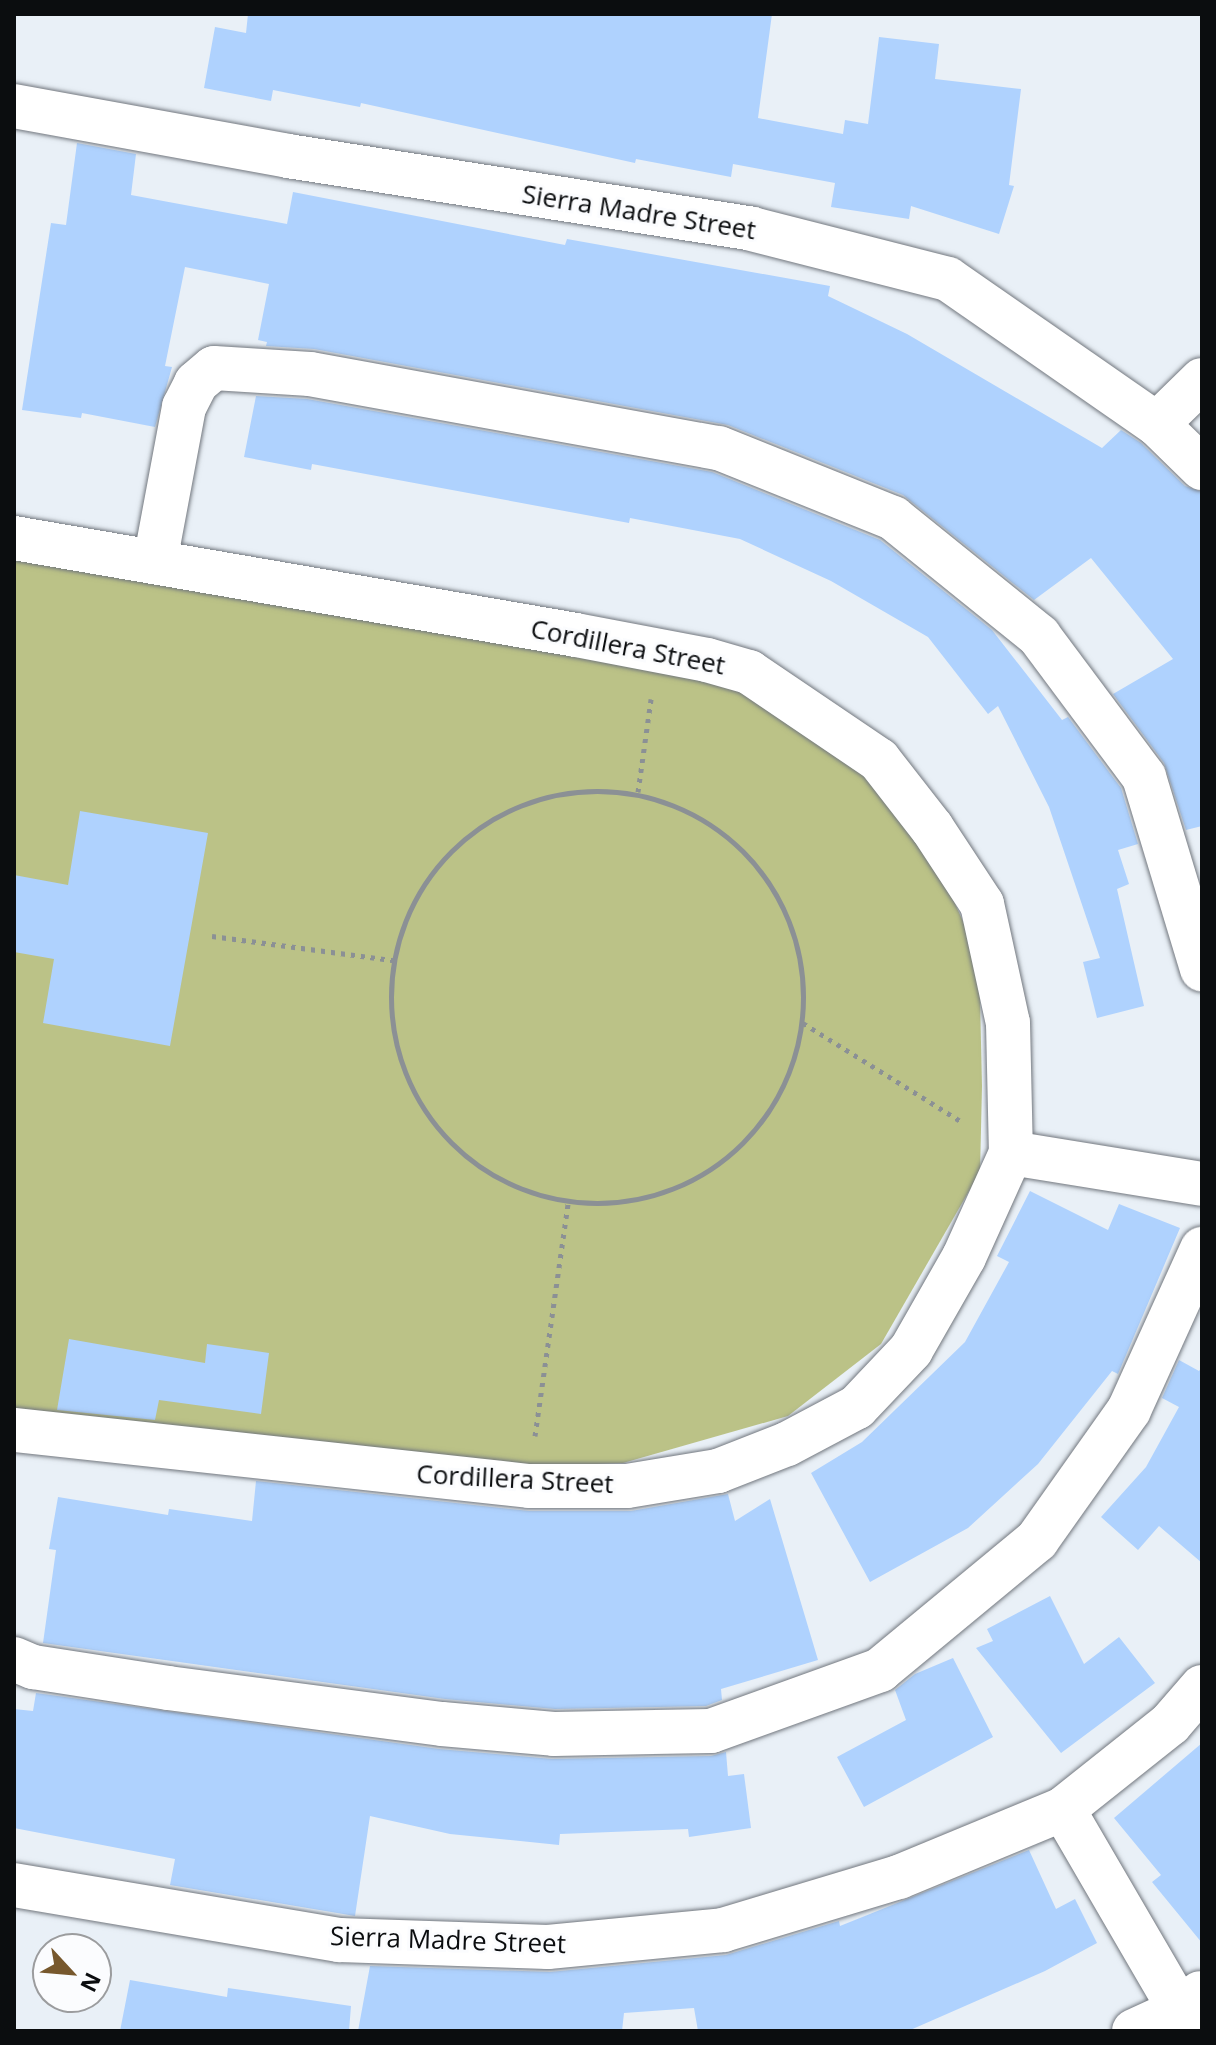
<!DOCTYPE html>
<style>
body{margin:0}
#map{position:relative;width:1216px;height:2045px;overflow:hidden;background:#e9f0f7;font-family:"Open Sans",sans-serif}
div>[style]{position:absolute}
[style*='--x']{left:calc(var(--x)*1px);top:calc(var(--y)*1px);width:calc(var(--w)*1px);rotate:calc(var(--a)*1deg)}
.green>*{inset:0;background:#bbc287}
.building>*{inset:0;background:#afd2fe}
.path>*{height:5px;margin-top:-2.5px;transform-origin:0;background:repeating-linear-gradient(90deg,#8b9095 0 4px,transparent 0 10px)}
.path>.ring{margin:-2.5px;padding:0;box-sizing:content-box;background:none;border:5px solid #8b9095;border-radius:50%}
.roads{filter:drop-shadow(0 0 2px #72777e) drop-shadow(0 0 2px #72777e)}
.minor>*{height:44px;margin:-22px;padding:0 22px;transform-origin:22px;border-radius:22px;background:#fff}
span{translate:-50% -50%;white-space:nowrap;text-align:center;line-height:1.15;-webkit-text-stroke:6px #fbfcfe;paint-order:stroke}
.street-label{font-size:26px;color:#0b0d0f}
.frame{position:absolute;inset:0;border:16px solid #0b0d0f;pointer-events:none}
.north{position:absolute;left:32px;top:1933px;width:80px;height:80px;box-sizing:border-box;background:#fbfcfe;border:2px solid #9b9c9e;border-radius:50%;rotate:116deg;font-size:22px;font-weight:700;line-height:32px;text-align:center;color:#0b0d0f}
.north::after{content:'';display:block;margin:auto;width:28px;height:36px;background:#77582d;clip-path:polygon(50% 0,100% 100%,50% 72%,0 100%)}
</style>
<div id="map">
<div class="green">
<i style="clip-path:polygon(14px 551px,737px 680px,870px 767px,926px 839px,979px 957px,982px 1086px,980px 1172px,881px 1344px,788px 1416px,623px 1463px,490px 1468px,14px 1410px)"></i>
</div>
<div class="building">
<i style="clip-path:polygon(248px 14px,772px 14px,758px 118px,843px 134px,845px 120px,868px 124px,879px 37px,939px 44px,935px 79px,1021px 89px,1009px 185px,1014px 186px,999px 234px,911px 206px,909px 219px,831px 207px,835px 183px,733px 164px,731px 177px,636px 159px,635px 163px,361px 103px,360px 107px,273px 90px,271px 101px,204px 88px,215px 27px,246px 33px)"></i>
<i style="clip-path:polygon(77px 143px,136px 154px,131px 195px,287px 224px,293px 192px,565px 245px,567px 239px,830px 286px,828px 296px,907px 334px,1102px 448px,1121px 430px,1141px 443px,1185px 486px,1202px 492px,1202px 826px,1186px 830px,1164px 763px,1113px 694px,1173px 659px,1091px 558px,1034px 600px,903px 495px,728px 425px,314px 349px,266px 346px,267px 342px,258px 340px,269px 284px,185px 267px,165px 366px,172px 367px,155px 427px,82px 413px,81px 418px,22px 410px,51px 223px,66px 225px)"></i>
<i style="clip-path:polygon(256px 396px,307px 399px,712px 472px,880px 540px,992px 630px,1062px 720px,1068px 717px,1121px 788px,1138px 844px,1118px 850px,1129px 884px,1117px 889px,1144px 1006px,1097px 1018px,1083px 962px,1100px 958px,1049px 807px,998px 706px,988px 714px,928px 637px,831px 581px,740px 539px,630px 518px,629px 523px,312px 464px,311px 470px,244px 457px)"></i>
<i style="clip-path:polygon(80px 811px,208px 833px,170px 1046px,43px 1023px,54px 959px,14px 952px,14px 875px,68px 885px)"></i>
<i style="clip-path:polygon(1030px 1191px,1108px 1230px,1119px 1204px,1180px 1228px,1118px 1374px,1112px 1371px,1038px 1464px,968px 1528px,870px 1582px,811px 1473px,862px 1442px,965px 1342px,1009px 1262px,997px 1256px)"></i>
<i style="clip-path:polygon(69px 1339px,205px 1363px,207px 1344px,269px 1353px,261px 1414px,159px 1400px,155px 1420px,57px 1410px)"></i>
<i style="clip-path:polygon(1179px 1360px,1199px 1371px,1202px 1367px,1202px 1563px,1159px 1526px,1138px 1550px,1101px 1517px,1146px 1467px,1179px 1407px,1162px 1398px)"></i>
<i style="clip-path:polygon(256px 1481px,529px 1511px,631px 1511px,728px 1494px,735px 1521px,770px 1499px,818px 1660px,721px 1689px,722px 1700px,706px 1706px,555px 1709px,445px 1699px,43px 1643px,56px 1550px,49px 1549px,58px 1497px,168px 1515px,169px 1509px,252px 1521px)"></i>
<i style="clip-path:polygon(1050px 1596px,1084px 1664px,1119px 1637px,1155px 1683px,1061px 1753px,976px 1648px,993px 1641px,987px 1629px)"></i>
<i style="clip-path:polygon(953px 1658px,993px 1737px,864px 1807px,837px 1757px,906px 1720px,895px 1690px,915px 1674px)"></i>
<i style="clip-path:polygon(36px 1693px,439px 1749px,552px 1759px,711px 1756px,726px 1752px,728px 1776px,744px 1774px,751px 1828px,689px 1837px,688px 1829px,560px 1834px,559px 1845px,450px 1834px,370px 1816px,355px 1916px,170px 1885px,175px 1859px,14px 1828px,14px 1709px,33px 1711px)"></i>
<i style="clip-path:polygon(1202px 1743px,1202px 1943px,1152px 1882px,1161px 1875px,1114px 1818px)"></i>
<i style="clip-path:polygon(1029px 1850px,1056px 1909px,1075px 1899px,1097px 1943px,1045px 1971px,908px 2031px,698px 2031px,694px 2008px,624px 2013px,622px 2031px,358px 2031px,370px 1966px,550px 1972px,726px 1955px,839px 1921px,840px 1926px)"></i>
<i style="clip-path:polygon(130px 1980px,227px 1997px,228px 1988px,351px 2006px,349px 2031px,120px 2031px)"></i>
</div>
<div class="path">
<i class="ring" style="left:391px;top:791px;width:407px;height:407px"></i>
<i style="--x:638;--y:792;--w:94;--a:-82"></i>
<i style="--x:212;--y:936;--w:183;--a:7.6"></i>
<i style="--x:803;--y:1023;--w:187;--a:31.9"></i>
<i style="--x:535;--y:1436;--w:235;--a:-81.9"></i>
</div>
<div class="roads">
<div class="minor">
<i style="--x:14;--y:106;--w:279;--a:10.3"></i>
<i style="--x:288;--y:156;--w:470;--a:8.9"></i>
<i style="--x:752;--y:229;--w:202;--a:14.3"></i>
<i style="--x:948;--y:279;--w:254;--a:34.8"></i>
<i style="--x:1157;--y:424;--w:63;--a:44.4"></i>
<i style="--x:1157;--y:424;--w:63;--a:-44.4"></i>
<i style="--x:14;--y:538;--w:570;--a:9.79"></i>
<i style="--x:576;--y:635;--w:133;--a:10.8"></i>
<i style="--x:707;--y:660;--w:44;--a:15.9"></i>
<i style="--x:749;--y:672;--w:157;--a:34.1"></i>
<i style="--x:879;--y:760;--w:86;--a:52.1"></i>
<i style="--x:932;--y:828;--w:91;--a:56.7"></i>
<i style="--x:982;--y:904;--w:122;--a:77.7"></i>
<i style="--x:1008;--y:1023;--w:130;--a:88.7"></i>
<i style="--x:1011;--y:1153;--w:114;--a:114.3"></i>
<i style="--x:964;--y:1257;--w:107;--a:119.7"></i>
<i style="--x:911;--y:1350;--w:79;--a:133.5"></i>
<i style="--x:857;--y:1407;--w:79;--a:152.1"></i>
<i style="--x:787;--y:1444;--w:74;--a:158.6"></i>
<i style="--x:718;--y:1471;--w:92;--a:170.6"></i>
<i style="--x:627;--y:1486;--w:98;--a:180"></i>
<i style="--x:529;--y:1486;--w:518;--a:-173.79"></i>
<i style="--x:155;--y:562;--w:158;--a:-79.4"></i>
<i style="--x:184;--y:407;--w:27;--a:-63"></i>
<i style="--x:196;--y:383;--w:23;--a:-40"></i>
<i style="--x:214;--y:368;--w:96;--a:3.6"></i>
<i style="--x:310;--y:374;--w:416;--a:10.3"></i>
<i style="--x:719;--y:448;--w:188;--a:21.9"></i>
<i style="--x:893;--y:518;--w:188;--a:38.9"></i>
<i style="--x:1039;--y:636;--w:176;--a:53.3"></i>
<i style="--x:1144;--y:777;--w:201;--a:73.2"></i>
<i style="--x:1011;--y:1153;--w:193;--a:9.2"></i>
<i style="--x:14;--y:1659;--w:21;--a:23"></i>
<i style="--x:33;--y:1667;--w:137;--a:8.8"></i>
<i style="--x:168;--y:1688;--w:276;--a:7.5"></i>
<i style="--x:442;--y:1724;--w:112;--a:5.1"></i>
<i style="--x:554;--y:1734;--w:157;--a:-1.1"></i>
<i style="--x:711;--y:1731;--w:180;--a:-19.8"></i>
<i style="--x:880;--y:1670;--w:204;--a:-39.6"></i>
<i style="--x:1037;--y:1540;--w:159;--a:-54.7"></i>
<i style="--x:1129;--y:1410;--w:177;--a:-65.6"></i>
<i style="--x:1063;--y:1809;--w:257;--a:59.8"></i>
<i style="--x:14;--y:1885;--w:330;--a:9.6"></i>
<i style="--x:339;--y:1940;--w:209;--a:1.9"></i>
<i style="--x:548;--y:1947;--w:176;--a:-5.5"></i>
<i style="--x:723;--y:1930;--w:184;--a:-16.8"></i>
<i style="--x:899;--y:1877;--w:178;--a:-22.5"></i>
<i style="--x:1063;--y:1809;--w:137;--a:-38.5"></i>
<i style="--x:1170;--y:1724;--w:49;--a:-49.1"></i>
<i style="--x:1134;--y:2031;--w:51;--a:-24.5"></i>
<i style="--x:1180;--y:2010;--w:26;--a:-40"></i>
</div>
</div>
<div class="street-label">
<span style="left:639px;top:212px;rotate:9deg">Sierra Madre Street</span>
<span style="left:628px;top:647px;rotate:11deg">Cordillera Street</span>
<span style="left:515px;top:1479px;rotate:3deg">Cordillera Street</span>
<span style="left:448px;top:1940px;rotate:2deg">Sierra Madre Street</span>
</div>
<div class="frame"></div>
<div class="north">N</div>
</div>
